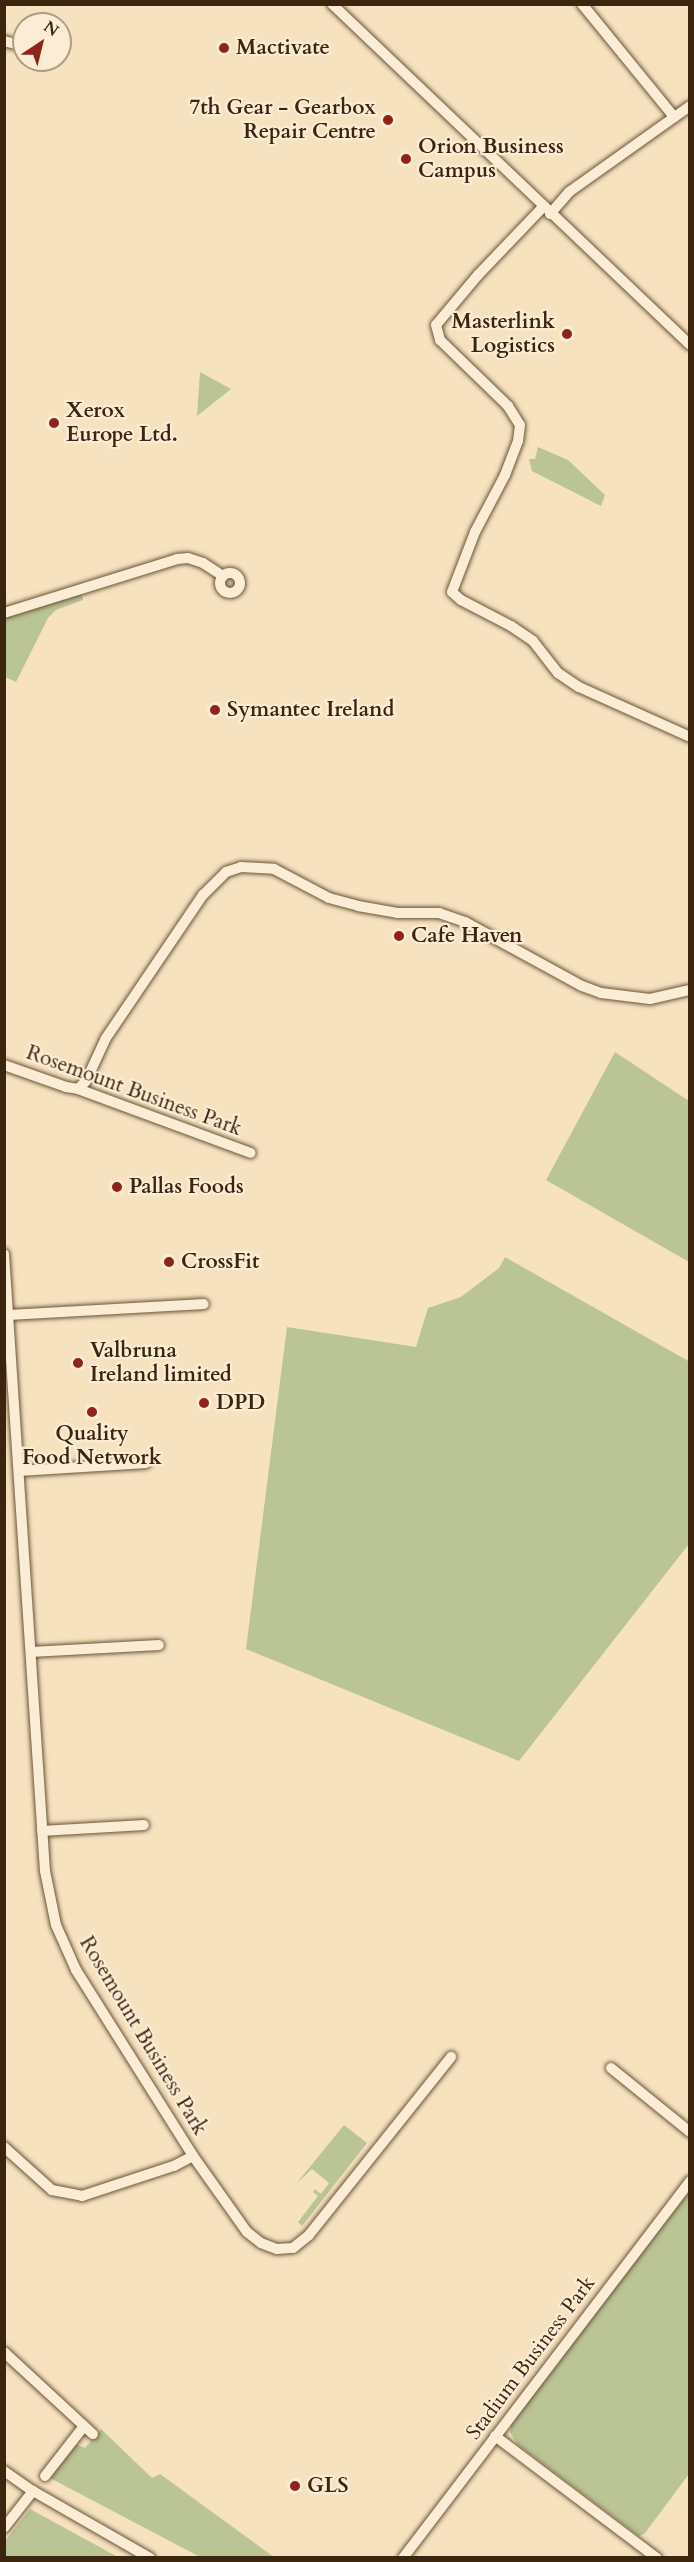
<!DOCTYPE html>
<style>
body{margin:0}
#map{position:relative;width:694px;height:2562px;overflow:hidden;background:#f7e2bf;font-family:Cardo,serif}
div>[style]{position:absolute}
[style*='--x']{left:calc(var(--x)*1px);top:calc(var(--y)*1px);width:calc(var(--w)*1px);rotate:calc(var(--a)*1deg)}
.green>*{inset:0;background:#bac494}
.roads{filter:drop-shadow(0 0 2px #6a543a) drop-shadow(0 0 2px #6a543a)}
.minor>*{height:10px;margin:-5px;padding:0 5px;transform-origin:5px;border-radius:5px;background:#faecd5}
.minor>.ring{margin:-5px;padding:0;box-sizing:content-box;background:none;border:10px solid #faecd5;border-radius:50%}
.dots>*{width:16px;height:16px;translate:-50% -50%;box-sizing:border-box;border:3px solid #faecd5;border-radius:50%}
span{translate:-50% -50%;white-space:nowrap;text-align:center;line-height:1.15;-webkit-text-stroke:4.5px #faecd5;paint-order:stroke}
.poi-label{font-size:21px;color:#3b250e;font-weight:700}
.left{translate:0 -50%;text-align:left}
.right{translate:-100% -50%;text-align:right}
.street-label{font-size:21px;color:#3b250e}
.frame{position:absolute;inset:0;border:6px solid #3b250e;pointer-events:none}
.north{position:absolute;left:12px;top:12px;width:60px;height:60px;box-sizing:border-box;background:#faecd5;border:2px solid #ae9c85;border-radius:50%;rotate:35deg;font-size:16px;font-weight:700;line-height:24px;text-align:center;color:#3b250e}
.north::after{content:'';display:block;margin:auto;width:21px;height:27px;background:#8f2418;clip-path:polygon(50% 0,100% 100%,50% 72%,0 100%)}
</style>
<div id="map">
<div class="green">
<i style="clip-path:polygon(200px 372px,231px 389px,197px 416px)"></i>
<i style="clip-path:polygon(538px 447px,568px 460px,605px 495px,601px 506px,532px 471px,529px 459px,535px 459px)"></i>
<i style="clip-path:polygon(82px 594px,83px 600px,56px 610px,48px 618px,16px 682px,5px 677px,4px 618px)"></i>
<i style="clip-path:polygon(615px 1052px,689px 1101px,689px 1262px,546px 1180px)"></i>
<i style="clip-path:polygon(505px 1257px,690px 1362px,689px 1544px,519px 1761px,246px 1649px,287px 1327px,416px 1347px,428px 1308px,461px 1297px,499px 1268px)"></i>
<i style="clip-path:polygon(344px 2125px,367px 2143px,302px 2226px,298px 2222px,318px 2196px,313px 2192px,315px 2189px,321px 2194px,329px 2183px,312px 2169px,296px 2184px)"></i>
<i style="clip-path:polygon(689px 2192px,689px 2474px,645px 2533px,639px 2536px,517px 2444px,510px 2432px,512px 2422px)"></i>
<i style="clip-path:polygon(101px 2429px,152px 2478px,160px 2474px,274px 2557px,200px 2557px,50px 2478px,75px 2444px,85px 2448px)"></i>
<i style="clip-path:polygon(30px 2509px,118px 2557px,5px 2557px,5px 2541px)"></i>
</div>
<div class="roads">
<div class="minor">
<i style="--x:332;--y:4;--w:494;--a:43.6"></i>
<i style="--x:582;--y:4;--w:146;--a:50.8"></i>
<i style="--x:4;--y:41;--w:21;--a:14"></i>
<i style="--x:543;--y:207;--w:94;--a:133.7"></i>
<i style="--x:478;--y:275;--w:65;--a:130"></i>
<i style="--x:436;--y:325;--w:16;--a:75"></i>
<i style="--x:440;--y:340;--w:95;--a:44.1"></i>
<i style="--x:508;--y:406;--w:22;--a:58"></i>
<i style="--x:520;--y:425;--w:16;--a:97"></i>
<i style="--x:518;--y:441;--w:36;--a:111"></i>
<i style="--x:505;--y:475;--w:64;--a:117.8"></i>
<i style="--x:475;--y:532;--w:64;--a:111"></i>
<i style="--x:452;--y:592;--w:12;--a:42"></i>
<i style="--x:461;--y:600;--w:56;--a:27.5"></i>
<i style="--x:511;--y:626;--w:27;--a:34"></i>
<i style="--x:533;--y:641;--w:41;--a:52"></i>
<i style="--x:558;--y:673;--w:25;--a:34"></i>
<i style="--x:579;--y:687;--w:122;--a:24.2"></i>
<i style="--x:550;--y:214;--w:29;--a:-49"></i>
<i style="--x:569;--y:192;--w:148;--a:-35.4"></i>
<i class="ring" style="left:220px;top:573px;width:10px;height:10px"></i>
<i style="--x:4;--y:613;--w:181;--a:-17.3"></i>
<i style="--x:177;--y:559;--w:11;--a:-5"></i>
<i style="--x:188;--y:558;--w:16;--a:18"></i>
<i style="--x:203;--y:563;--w:24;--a:33"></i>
<i style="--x:4;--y:1065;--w:66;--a:19.5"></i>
<i style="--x:66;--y:1087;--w:12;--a:9"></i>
<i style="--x:78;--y:1089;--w:184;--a:20.3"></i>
<i style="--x:78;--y:1089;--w:11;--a:-45"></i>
<i style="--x:86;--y:1081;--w:47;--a:-65.1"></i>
<i style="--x:106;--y:1038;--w:173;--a:-55.9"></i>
<i style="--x:203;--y:895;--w:33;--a:-45"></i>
<i style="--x:226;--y:872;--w:16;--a:-18"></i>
<i style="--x:241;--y:867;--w:33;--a:3"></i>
<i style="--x:274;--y:869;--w:62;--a:27.8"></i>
<i style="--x:329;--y:898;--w:30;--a:15"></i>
<i style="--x:358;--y:906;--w:40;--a:10"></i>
<i style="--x:397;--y:913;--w:42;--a:0"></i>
<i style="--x:439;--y:913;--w:28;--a:19"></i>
<i style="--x:465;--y:922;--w:133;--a:28.7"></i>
<i style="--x:582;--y:986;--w:20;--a:20"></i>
<i style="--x:601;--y:993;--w:49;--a:7"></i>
<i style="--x:650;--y:999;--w:41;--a:-12.7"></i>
<i style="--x:4;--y:1254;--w:618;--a:86.2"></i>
<i style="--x:45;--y:1871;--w:55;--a:78.5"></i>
<i style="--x:56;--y:1925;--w:49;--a:66"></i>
<i style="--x:76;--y:1970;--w:220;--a:57.8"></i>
<i style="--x:193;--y:2156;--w:93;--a:54.6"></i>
<i style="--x:247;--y:2232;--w:18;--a:38"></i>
<i style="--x:261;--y:2243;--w:17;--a:21"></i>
<i style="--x:277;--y:2249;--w:16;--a:-4"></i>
<i style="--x:293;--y:2248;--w:21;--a:-39"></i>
<i style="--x:309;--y:2235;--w:228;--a:-51.4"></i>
<i style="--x:9;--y:1315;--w:195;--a:-3.2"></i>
<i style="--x:20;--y:1471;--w:126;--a:-3.6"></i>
<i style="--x:31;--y:1652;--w:128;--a:-3.1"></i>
<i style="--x:42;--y:1831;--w:102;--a:-3.4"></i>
<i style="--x:611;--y:2068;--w:102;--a:39"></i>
<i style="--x:4;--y:2147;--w:64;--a:41.9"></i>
<i style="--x:52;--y:2190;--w:31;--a:11"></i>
<i style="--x:82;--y:2196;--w:97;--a:-18.1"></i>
<i style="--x:174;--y:2166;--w:21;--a:-28"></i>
<i style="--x:4;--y:2352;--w:121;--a:42.7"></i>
<i style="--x:495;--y:2436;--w:203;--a:37"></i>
<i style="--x:4;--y:2471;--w:35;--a:35"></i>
<i style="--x:33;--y:2491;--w:135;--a:29.8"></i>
<i style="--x:45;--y:2476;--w:63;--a:-52"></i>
<i style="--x:4;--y:2528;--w:47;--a:-51.9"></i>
<i style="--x:403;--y:2558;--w:474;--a:-52.7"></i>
</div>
</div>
<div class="dots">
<i style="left:224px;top:48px;background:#8f2418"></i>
<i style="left:388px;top:120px;background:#8f2418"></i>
<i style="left:406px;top:159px;background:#8f2418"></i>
<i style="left:567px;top:334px;background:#8f2418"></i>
<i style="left:54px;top:423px;background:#8f2418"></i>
<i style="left:215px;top:710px;background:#8f2418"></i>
<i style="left:399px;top:936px;background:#8f2418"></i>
<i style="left:117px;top:1187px;background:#8f2418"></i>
<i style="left:169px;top:1262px;background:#8f2418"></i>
<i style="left:78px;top:1363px;background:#8f2418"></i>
<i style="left:204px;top:1403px;background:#8f2418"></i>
<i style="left:92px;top:1412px;background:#8f2418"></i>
<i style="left:295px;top:2486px;background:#8f2418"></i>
</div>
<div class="poi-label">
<span class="left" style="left:236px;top:48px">Mactivate</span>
<span class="right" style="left:376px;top:120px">7th Gear - Gearbox<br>Repair Centre</span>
<span class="left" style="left:418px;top:159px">Orion Business<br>Campus</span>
<span class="right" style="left:555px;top:334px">Masterlink<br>Logistics</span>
<span class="left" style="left:66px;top:423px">Xerox<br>Europe Ltd.</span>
<span class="left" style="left:227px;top:710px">Symantec Ireland</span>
<span class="left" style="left:411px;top:936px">Cafe Haven</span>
<span class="left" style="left:129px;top:1187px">Pallas Foods</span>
<span class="left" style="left:181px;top:1262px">CrossFit</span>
<span class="left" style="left:90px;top:1363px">Valbruna<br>Ireland limited</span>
<span class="left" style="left:216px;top:1403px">DPD</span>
<span style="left:92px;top:1446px">Quality<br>Food Network</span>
<span class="left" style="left:307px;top:2486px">GLS</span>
</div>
<div class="street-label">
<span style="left:134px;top:1091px;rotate:20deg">Rosemount Business Park</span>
<span style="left:143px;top:2036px;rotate:59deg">Rosemount Business Park</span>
<span style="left:531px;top:2358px;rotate:-53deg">Stadium Business Park</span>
</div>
<div class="frame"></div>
<div class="north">N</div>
</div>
